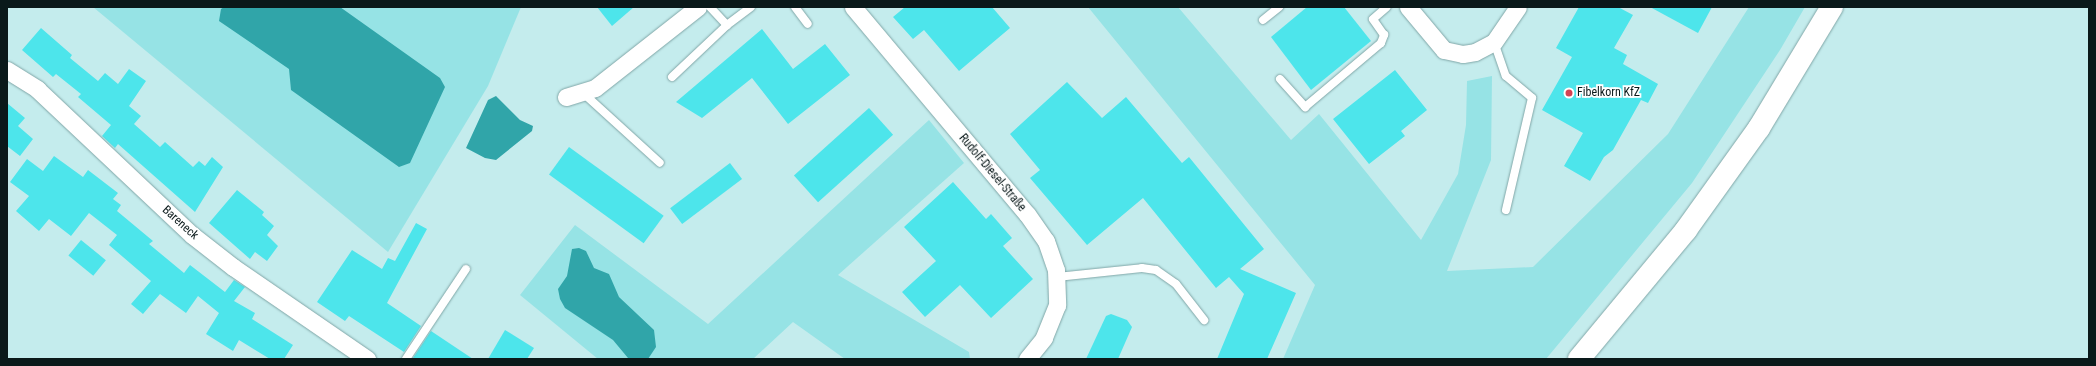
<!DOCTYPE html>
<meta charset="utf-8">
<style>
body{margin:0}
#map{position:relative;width:2096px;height:366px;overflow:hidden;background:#c4eced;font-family:"Roboto Condensed",sans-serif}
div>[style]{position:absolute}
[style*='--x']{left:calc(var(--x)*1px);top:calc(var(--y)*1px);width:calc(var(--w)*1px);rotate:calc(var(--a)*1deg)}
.green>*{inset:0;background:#96e3e5}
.water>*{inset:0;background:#30a5a9}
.building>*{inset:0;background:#4de5eb;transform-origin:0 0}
.roads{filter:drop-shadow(0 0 1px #80a6a7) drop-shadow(0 0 1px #80a6a7)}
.service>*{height:8px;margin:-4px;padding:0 4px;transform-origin:4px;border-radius:4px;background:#fff}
.minor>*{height:17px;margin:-8.5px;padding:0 8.5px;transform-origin:8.5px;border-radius:8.5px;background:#fff}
.secondary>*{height:22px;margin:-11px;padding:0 11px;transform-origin:11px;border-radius:11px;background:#fff}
.dots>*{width:11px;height:11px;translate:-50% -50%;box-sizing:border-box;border:2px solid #fff;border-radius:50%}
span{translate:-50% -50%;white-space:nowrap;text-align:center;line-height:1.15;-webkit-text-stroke:3.5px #fff;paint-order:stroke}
.poi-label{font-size:12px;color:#0a191a}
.left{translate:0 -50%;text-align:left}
.street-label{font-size:12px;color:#0a191a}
.frame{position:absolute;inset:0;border:8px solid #0a191a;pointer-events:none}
</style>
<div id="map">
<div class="green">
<i style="clip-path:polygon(93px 7px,521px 7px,488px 86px,388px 252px)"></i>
<i style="clip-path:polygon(1088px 7px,1178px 7px,1291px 140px,1319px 114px,1421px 240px,1458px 174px,1466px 125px,1467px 81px,1492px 76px,1491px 160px,1447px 271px,1533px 267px,1668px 134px,1749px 7px,1805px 7px,1780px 50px,1692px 183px,1546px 359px,1283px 359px,1315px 285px)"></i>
<i style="clip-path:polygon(929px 120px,964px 163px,838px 275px,969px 352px,970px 359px,845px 359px,793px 322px,753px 359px,598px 359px,520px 295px,575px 225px,708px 324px)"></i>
</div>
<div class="water">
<i style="clip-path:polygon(224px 7px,340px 7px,440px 78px,445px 87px,410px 163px,399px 167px,291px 90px,289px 69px,219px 21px,221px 9px)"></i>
<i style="clip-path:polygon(496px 96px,520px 120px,533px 126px,532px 131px,496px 160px,485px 158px,466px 148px,488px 100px)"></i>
<i style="clip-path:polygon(579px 248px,586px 251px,594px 268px,609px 274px,619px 297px,654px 330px,656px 347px,648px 359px,628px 358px,613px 340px,565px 308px,560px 299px,558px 289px,567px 276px,572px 249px)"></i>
</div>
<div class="building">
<i style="clip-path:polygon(597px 7px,634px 7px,612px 26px)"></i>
<i style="clip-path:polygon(905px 7px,992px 7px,1010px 28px,959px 71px,924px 30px,913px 39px,893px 17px)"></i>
<i style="clip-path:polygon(1307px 7px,1344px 7px,1371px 41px,1311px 90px,1271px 37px)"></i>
<i style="clip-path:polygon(1579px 7px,1618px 7px,1633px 15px,1614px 48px,1627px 55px,1623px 64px,1658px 84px,1648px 103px,1641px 100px,1613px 150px,1604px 157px,1590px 181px,1564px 166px,1583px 133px,1542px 110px,1572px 57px,1556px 48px)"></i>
<i style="clip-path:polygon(1650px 7px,1712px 7px,1698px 33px)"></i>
<i style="clip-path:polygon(41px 28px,72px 55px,70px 58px,98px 81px,105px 73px,118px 84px,129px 69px,146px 81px,129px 106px,141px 116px,134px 124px,160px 147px,165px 142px,193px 167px,199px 161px,205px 166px,212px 157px,223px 167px,195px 212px,118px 144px,115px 148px,102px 136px,111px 125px,78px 97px,81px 94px,56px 74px,53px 77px,22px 50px)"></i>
<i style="clip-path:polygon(762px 29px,793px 69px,825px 44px,850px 75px,788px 124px,752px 78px,702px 118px,676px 102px)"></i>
<i style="clip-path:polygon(1395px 70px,1427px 110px,1401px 131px,1405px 136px,1369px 164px,1333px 119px)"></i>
<i style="clip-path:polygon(1067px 82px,1102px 118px,1126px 97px,1182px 163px,1189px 157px,1264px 249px,1240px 269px,1296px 293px,1267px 359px,1217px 359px,1244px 294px,1229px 277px,1216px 288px,1143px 198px,1087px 245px,1030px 178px,1040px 170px,1010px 134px)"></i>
<i style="clip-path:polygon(7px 103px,25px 118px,18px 126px,33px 139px,20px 156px,7px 146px)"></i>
<i style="left:869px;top:108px;width:36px;height:101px;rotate:48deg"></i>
<i style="left:569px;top:147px;width:117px;height:34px;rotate:36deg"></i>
<i style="clip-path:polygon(54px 156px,83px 177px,88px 170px,118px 193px,113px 199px,121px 205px,117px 211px,153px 241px,149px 244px,184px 273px,190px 265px,225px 292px,234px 280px,245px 287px,234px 301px,255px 313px,252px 319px,293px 345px,284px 359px,270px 359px,239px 340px,233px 351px,206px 334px,219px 313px,198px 296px,186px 313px,160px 294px,143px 314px,131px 304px,151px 281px,109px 245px,117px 235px,89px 213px,71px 236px,49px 219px,39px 231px,16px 211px,29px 196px,10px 182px,27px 159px,43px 171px)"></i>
<i style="left:730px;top:163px;width:20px;height:75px;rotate:53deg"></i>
<i style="clip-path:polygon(953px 182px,986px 219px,991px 214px,1012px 238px,1003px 246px,1033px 279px,991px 318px,960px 285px,925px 317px,902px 292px,936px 261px,904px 227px)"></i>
<i style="clip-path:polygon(237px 190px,264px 212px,262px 215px,274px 226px,267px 235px,278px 246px,267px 261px,255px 252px,250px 259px,209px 223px)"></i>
<i style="clip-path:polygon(416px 223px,427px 229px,387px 303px,421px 326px,404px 352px,349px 316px,345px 321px,317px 302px,352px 250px,382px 269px,388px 258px,395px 261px)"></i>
<i style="left:81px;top:240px;width:32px;height:20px;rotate:39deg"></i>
<i style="clip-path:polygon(1111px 314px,1127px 320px,1132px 327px,1118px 359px,1086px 359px,1106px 316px)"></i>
<i style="clip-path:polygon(505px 330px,534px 348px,527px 359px,488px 359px)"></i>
<i style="clip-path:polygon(431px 331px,473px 359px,413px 358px)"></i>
</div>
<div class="roads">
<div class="service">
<i style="--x:710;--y:7;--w:25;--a:47"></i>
<i style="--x:795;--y:7;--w:21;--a:53"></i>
<i style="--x:1263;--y:20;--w:21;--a:-39"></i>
<i style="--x:1494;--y:42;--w:36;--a:71"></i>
<i style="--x:1506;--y:76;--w:34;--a:40"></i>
<i style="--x:1532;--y:98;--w:115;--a:103.1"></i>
<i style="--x:672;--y:77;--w:76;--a:-43.4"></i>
<i style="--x:727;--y:25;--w:30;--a:-37"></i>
<i style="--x:1280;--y:79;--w:38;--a:48"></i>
<i style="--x:1305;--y:107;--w:99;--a:-40.1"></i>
<i style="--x:1381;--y:43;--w:9;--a:-69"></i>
<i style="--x:1384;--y:35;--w:19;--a:-125"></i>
<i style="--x:1373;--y:19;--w:18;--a:-41"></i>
<i style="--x:582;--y:92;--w:105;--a:42.3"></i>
<i style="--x:1057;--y:277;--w:85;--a:-6"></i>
<i style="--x:1142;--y:268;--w:14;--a:8"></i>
<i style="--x:1156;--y:270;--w:24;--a:35"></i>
<i style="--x:1176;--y:284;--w:46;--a:52.1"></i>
<i style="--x:406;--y:359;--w:108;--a:-56.3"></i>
</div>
<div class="minor">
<i style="--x:853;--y:7;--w:270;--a:50"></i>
<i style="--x:1027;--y:214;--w:33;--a:55"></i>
<i style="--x:1046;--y:241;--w:31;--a:71"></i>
<i style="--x:1056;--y:270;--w:35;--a:88"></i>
<i style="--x:1057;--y:305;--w:35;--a:112"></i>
<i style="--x:1044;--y:338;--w:27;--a:129"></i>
<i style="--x:1408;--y:7;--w:56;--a:50.1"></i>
<i style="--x:1444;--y:50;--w:19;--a:12"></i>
<i style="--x:1463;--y:54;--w:12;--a:-9"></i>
<i style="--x:1475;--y:52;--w:21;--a:-28"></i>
<i style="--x:1494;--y:42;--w:42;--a:-55.6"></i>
<i style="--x:7;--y:70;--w:36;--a:32"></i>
<i style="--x:37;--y:89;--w:213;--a:43.3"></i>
<i style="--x:192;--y:235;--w:52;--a:38"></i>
<i style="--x:233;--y:267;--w:163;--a:34.5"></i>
<i style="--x:566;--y:97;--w:30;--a:-17"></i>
<i style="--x:595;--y:88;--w:131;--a:-38.2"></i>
</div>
<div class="secondary">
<i style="--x:1579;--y:359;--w:168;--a:-50.3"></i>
<i style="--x:1686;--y:230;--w:125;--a:-54.4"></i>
<i style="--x:1759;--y:128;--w:141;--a:-58.9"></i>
</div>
</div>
<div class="dots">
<i style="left:1569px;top:93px;background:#d44353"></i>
</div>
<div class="poi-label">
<span class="left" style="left:1577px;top:93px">Fibelkorn KfZ</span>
</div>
<div class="street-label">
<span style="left:992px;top:173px;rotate:50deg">Rudolf-Diesel-Straße</span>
<span style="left:180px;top:223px;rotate:42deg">Bareneck</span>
</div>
<div class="frame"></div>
</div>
